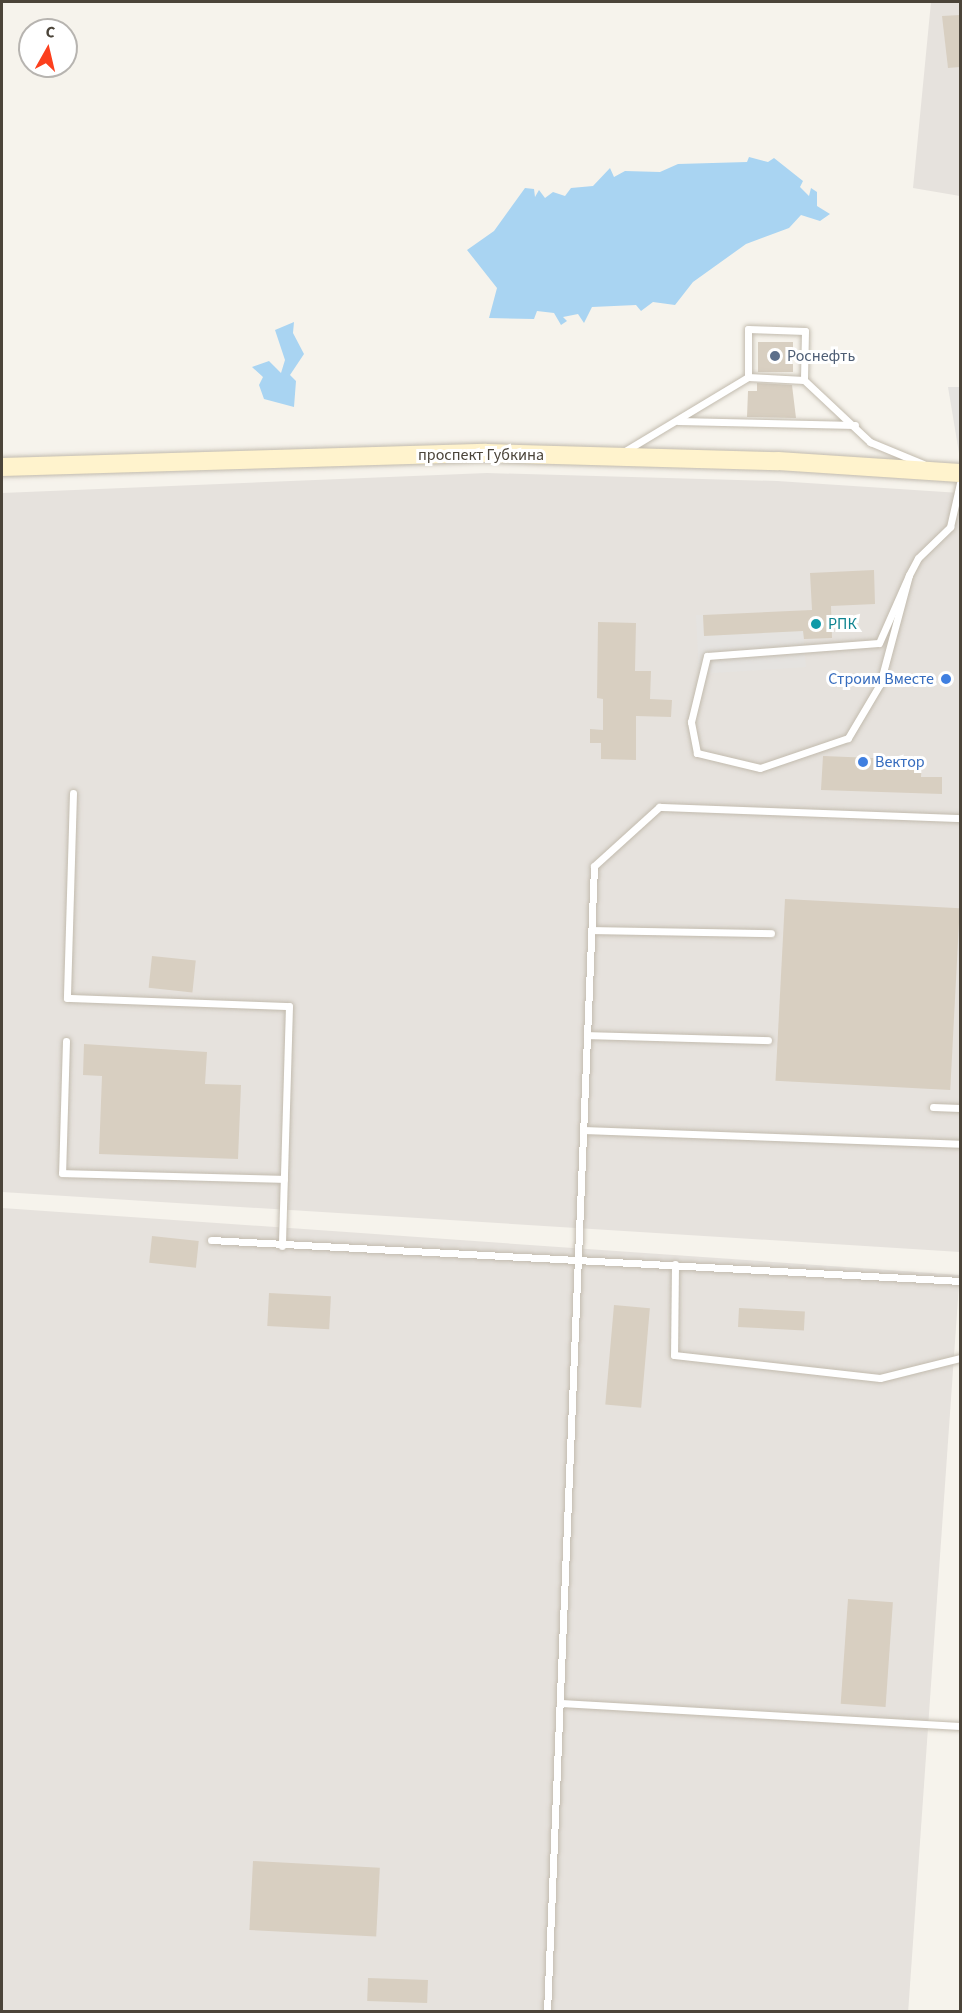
<!DOCTYPE html>
<meta charset="utf-8">
<style>
body{margin:0}
#map{position:relative;width:962px;height:2013px;overflow:hidden;background:#f6f3ec;font-family:"Source Sans 3",sans-serif}
div>[style]{position:absolute}
[style*='--x']{left:calc(var(--x)*1px);top:calc(var(--y)*1px);width:calc(var(--w)*1px);rotate:calc(var(--a)*1deg)}
.industrial>*{inset:0;background:#e6e2dd;transform-origin:0 0}
.parking>*{inset:0;background:#e5e3e0}
.water>*{inset:0;background:#a9d4f2}
.building>*{inset:0;background:#d8cfc1;transform-origin:0 0}
.roads{filter:drop-shadow(0 0 2px #c2bbae) drop-shadow(0 0 2px #c2bbae)}
.lane>*{height:7px;margin:-3.5px;padding:0 3.5px;transform-origin:3.5px;border-radius:3.5px;background:#fff}
.secondary>*{height:18px;margin:-9px;padding:0 9px;transform-origin:9px;border-radius:9px;background:#fff3cd}
.dots>*{width:16px;height:16px;translate:-50% -50%;box-sizing:border-box;border:3px solid #fff;border-radius:50%}
span{translate:-50% -50%;white-space:nowrap;text-align:center;line-height:1.15;-webkit-text-stroke:6px #fff;paint-order:stroke}
.service-label{font-size:16px;color:#4e5e75}
.left{translate:0 -50%;text-align:left}
.street-label{font-size:16px;color:#4b4439}
.culture-label{font-size:16px;color:#0d838f}
.shop-label{font-size:16px;color:#366cbe}
.right{translate:-100% -50%;text-align:right}
.frame{position:absolute;inset:0;border:3px solid #4b4439;pointer-events:none}
.north{position:absolute;left:18px;top:18px;width:60px;height:60px;box-sizing:border-box;background:#fff;border:2px solid #b7b4b0;border-radius:50%;rotate:8deg;font-size:16px;font-weight:700;line-height:24px;text-align:center;color:#4b4439}
.north::after{content:'';display:block;margin:auto;width:21px;height:27px;background:#fc3f1d;clip-path:polygon(50% 0,100% 100%,50% 72%,0 100%)}
</style>
<div id="map">
<div class="industrial">
<i style="clip-path:polygon(931px 2px,960px 2px,960px 196px,913px 188px)"></i>
<i style="clip-path:polygon(487px 473px,777px 481px,960px 493px,960px 1252px,2px 1192px,2px 493px)"></i>
<i style="left:2px;top:1208px;width:960px;height:803px;rotate:4deg"></i>
</div>
<div class="parking">
<i style="clip-path:polygon(948px 387px,960px 387px,960px 459px)"></i>
<i style="clip-path:polygon(696px 615px,703px 615px,704px 636px,803px 631px,806px 667px,699px 674px)"></i>
</div>
<div class="water">
<i style="clip-path:polygon(749px 157px,768px 162px,774px 158px,803px 181px,800px 187px,809px 196px,811px 188px,817px 192px,817px 206px,830px 214px,820px 221px,801px 215px,789px 228px,746px 244px,693px 282px,675px 305px,653px 302px,641px 311px,636px 305px,592px 307px,584px 323px,578px 314px,563px 317px,567px 321px,561px 325px,554px 313px,537px 311px,534px 319px,489px 318px,497px 288px,467px 250px,494px 231px,525px 188px,534px 189px,535px 197px,539px 190px,545px 198px,553px 192px,565px 196px,571px 188px,593px 186px,610px 168px,614px 177px,625px 171px,660px 172px,678px 164px,747px 162px)"></i>
<i style="clip-path:polygon(294px 322px,293px 333px,304px 354px,290px 375px,296px 381px,294px 407px,264px 399px,259px 385px,263px 377px,252px 367px,269px 361px,281px 373px,285px 360px,275px 330px)"></i>
</div>
<div class="building">
<i style="clip-path:polygon(960px 15px,960px 67px,948px 68px,942px 16px)"></i>
<i style="left:758px;top:342px;width:35px;height:30px"></i>
<i style="clip-path:polygon(757px 383px,792px 385px,796px 418px,747px 417px,748px 391px,757px 391px)"></i>
<i style="clip-path:polygon(874px 570px,875px 604px,831px 606px,832px 638px,804px 639px,803px 631px,704px 636px,703px 615px,812px 610px,810px 573px)"></i>
<i style="clip-path:polygon(598px 622px,636px 623px,635px 671px,651px 671px,650px 699px,672px 700px,671px 717px,636px 716px,636px 760px,601px 759px,601px 743px,590px 743px,590px 729px,603px 730px,603px 699px,597px 698px)"></i>
<i style="clip-path:polygon(823px 756px,922px 760px,921px 777px,942px 777px,942px 794px,821px 790px)"></i>
<i style="left:785px;top:899px;width:175px;height:182px;rotate:3deg"></i>
<i style="left:152px;top:956px;width:44px;height:32px;rotate:6deg"></i>
<i style="clip-path:polygon(84px 1044px,207px 1052px,205px 1084px,241px 1085px,238px 1159px,99px 1154px,102px 1076px,83px 1075px)"></i>
<i style="left:152px;top:1236px;width:47px;height:27px;rotate:6deg"></i>
<i style="left:269px;top:1293px;width:62px;height:33px;rotate:3deg"></i>
<i style="left:614px;top:1305px;width:36px;height:100px;rotate:5deg"></i>
<i style="left:739px;top:1308px;width:66px;height:19px;rotate:3deg"></i>
<i style="left:848px;top:1599px;width:45px;height:105px;rotate:4deg"></i>
<i style="left:253px;top:1861px;width:127px;height:69px;rotate:3deg"></i>
<i style="left:368px;top:1978px;width:60px;height:23px;rotate:2deg"></i>
</div>
<div class="roads">
<div class="lane">
<i style="--x:748;--y:377;--w:56;--a:3.1"></i>
<i style="--x:678;--y:421;--w:177;--a:1.3"></i>
<i style="--x:625;--y:451;--w:144;--a:-31"></i>
<i style="--x:748;--y:377;--w:48;--a:-90"></i>
<i style="--x:748;--y:329;--w:57;--a:2"></i>
<i style="--x:805;--y:331;--w:49;--a:91.2"></i>
<i style="--x:804;--y:380;--w:91;--a:43.2"></i>
<i style="--x:870;--y:442;--w:57;--a:22.5"></i>
<i style="--x:909;--y:575;--w:113;--a:104.9"></i>
<i style="--x:880;--y:684;--w:63;--a:120.7"></i>
<i style="--x:848;--y:738;--w:93;--a:161.2"></i>
<i style="--x:760;--y:768;--w:65;--a:-166.6"></i>
<i style="--x:697;--y:753;--w:32;--a:-101"></i>
<i style="--x:691;--y:722;--w:68;--a:-76.4"></i>
<i style="--x:707;--y:656;--w:172;--a:-4.3"></i>
<i style="--x:879;--y:643;--w:74;--a:-66.2"></i>
<i style="--x:909;--y:575;--w:19;--a:-62"></i>
<i style="--x:918;--y:558;--w:45;--a:-44.1"></i>
<i style="--x:950;--y:527;--w:45;--a:-77.2"></i>
<i style="--x:73;--y:793;--w:205;--a:91.7"></i>
<i style="--x:67;--y:998;--w:222;--a:2.1"></i>
<i style="--x:289;--y:1006;--w:240;--a:91.7"></i>
<i style="--x:592;--y:930;--w:179;--a:1"></i>
<i style="--x:587;--y:1035;--w:181;--a:1.6"></i>
<i style="--x:66;--y:1041;--w:132;--a:91.7"></i>
<i style="--x:62;--y:1173;--w:222;--a:1.5"></i>
<i style="--x:933;--y:1107;--w:27;--a:2"></i>
<i style="--x:583;--y:1130;--w:377;--a:2.1"></i>
<i style="--x:211;--y:1240;--w:750;--a:3.13"></i>
<i style="--x:675;--y:1264;--w:91;--a:90.6"></i>
<i style="--x:674;--y:1355;--w:207;--a:6.4"></i>
<i style="--x:880;--y:1378;--w:82;--a:-14"></i>
<i style="--x:560;--y:1703;--w:401;--a:3.3"></i>
<i style="--x:547;--y:2012;--w:1147;--a:-87.65"></i>
<i style="--x:594;--y:866;--w:88;--a:-42.2"></i>
<i style="--x:659;--y:807;--w:301;--a:2.1"></i>
</div>
<div class="secondary">
<i style="--x:2;--y:467;--w:484;--a:-1.7"></i>
<i style="--x:486;--y:453;--w:292;--a:1.6"></i>
<i style="--x:778;--y:461;--w:182;--a:3.8"></i>
</div>
</div>
<div class="dots">
<i style="left:775px;top:356px;background:#5c6f8a"></i>
<i style="left:816px;top:624px;background:#0f9aa8"></i>
<i style="left:946px;top:679px;background:#3f7fe0"></i>
<i style="left:863px;top:762px;background:#3f7fe0"></i>
</div>
<div class="service-label">
<span class="left" style="left:787px;top:356px">Роснефть</span>
</div>
<div class="street-label">
<span style="left:481px;top:455px">проспект Губкина</span>
</div>
<div class="culture-label">
<span class="left" style="left:828px;top:624px">РПК</span>
</div>
<div class="shop-label">
<span class="right" style="left:934px;top:679px">Строим Вместе</span>
<span class="left" style="left:875px;top:762px">Вектор</span>
</div>
<div class="frame"></div>
<div class="north">С</div>
</div>
